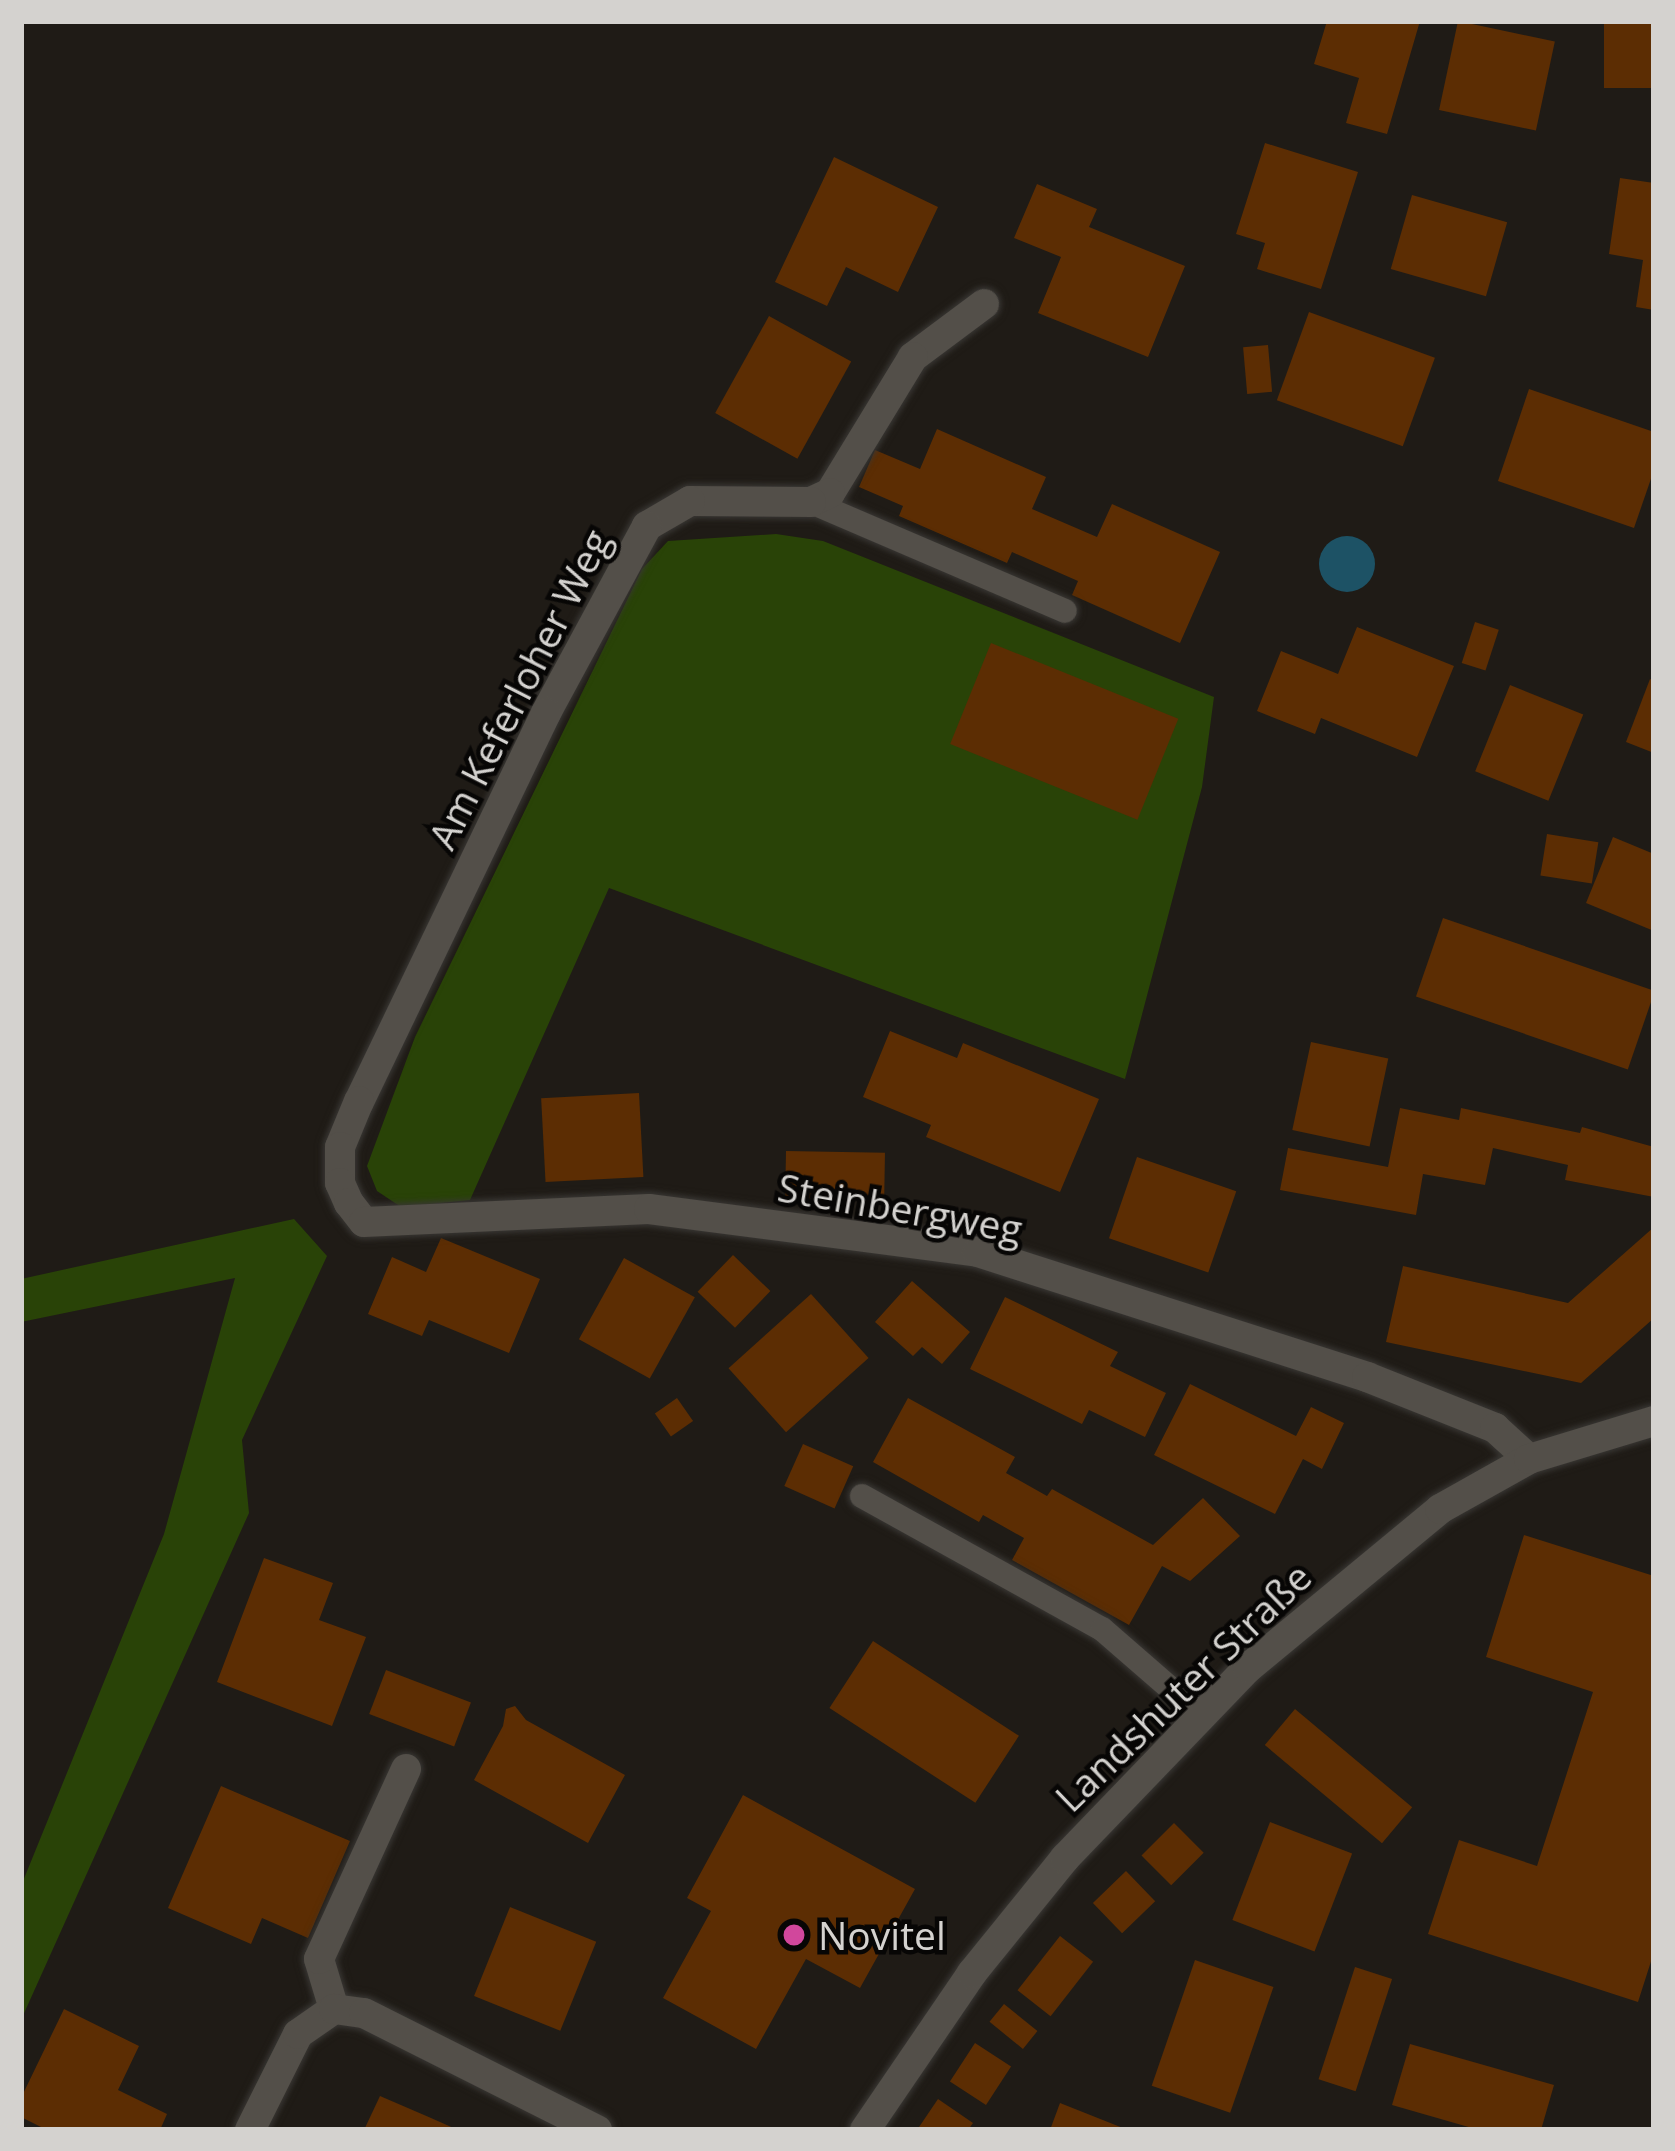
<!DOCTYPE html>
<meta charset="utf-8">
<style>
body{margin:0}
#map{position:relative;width:1675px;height:2151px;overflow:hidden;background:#1f1b16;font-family:"Open Sans",sans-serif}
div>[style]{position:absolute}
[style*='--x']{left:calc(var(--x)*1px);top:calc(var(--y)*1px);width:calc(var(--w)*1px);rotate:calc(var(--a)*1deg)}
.green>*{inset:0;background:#294307}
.water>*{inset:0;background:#1d5265}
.round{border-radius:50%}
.building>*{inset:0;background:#5c2d03;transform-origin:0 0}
.roads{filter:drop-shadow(0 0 3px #393734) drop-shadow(0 0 3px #393734)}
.service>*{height:24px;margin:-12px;padding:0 12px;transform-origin:12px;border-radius:12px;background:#534f49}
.minor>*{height:30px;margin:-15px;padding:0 15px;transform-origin:15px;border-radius:15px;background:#534f49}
.secondary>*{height:30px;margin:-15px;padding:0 15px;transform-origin:15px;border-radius:15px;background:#534f49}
.dots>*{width:33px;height:33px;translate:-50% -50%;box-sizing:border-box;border:6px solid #070605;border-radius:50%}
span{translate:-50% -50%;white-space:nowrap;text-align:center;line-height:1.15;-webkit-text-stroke:9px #070605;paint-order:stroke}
.street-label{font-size:39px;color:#d4d2cf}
.poi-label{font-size:39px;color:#d4d2cf}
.left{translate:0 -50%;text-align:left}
.frame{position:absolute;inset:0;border:24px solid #d4d2cf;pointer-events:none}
</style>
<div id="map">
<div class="green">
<i style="clip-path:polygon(776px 534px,823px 541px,1214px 697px,1202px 787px,1125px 1079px,609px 888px,470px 1200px,401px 1207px,377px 1191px,367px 1166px,415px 1037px,642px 569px,668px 541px)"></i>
<i style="clip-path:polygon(294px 1219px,327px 1256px,242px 1440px,249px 1513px,21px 2020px,21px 1886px,164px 1534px,235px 1278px,21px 1322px,21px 1279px)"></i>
</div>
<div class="water">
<i class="round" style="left:1319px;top:536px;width:56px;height:56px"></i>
</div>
<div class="building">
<i style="clip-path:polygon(1327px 21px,1420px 21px,1387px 134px,1346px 123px,1359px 78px,1314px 64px)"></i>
<i style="left:1458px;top:21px;width:99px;height:91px;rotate:12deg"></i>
<i style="left:1604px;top:21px;width:50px;height:67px"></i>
<i style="clip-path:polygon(1265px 143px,1358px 172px,1321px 289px,1257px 269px,1265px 243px,1236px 234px)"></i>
<i style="clip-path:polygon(834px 157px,938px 207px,898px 292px,846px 267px,827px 306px,775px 282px)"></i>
<i style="clip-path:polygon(1620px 178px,1654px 183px,1654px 310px,1636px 307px,1643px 260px,1609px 254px)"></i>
<i style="clip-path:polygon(1037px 184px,1097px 209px,1089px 227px,1185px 266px,1148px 357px,1038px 313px,1061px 257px,1014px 238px)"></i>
<i style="left:1412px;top:195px;width:99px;height:77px;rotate:16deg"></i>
<i style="left:1309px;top:312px;width:134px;height:94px;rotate:20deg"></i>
<i style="left:769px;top:316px;width:94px;height:111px;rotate:29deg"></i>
<i style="left:1268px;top:345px;width:47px;height:25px;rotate:85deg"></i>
<i style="clip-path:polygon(1529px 389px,1654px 432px,1654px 470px,1634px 528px,1498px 481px)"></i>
<i style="clip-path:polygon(937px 429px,1046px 477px,1032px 509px,1097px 537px,1112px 504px,1220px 552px,1180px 643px,1072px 595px,1078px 581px,1012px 552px,1007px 563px,899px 516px,903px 506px,859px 487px,875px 450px,920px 469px)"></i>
<i style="left:1475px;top:622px;width:25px;height:43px;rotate:18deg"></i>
<i style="clip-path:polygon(1357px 627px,1454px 666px,1417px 757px,1321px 718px,1315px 734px,1257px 711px,1281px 651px,1338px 674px)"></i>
<i style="left:991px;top:643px;width:202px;height:109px;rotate:22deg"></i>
<i style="clip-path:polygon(1650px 679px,1654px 681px,1654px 753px,1626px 742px)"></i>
<i style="left:1510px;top:685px;width:79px;height:93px;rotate:22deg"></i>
<i style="left:1547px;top:834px;width:52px;height:42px;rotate:9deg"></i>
<i style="clip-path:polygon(1613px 837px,1654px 854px,1654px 931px,1586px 903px)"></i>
<i style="left:1443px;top:918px;width:224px;height:83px;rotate:19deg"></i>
<i style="clip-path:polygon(890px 1031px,957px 1058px,963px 1043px,1099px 1099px,1060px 1192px,926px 1137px,931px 1125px,863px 1097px)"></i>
<i style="left:1311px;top:1042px;width:79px;height:90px;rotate:12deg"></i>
<i style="left:639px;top:1093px;width:84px;height:98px;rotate:87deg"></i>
<i style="clip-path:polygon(1400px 1108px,1459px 1120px,1461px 1108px,1580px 1133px,1582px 1127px,1654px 1147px,1654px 1197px,1565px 1180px,1568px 1165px,1493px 1148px,1485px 1185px,1423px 1174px,1416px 1215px,1280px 1190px,1288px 1148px,1388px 1167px)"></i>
<i style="left:786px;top:1151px;width:99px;height:47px;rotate:1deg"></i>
<i style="left:1137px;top:1157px;width:105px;height:86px;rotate:19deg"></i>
<i style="clip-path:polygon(1654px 1227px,1654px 1318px,1581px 1383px,1386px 1342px,1403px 1266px,1568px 1303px)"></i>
<i style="clip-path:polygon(441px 1238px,540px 1279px,509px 1353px,429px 1320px,422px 1336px,368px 1314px,392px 1257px,426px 1272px)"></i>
<i style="left:733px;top:1255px;width:52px;height:51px;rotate:44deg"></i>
<i style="left:624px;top:1258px;width:81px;height:93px;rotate:29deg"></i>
<i style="clip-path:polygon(912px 1281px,970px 1332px,942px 1364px,922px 1347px,913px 1356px,875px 1322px)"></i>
<i style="left:811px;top:1294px;width:86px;height:111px;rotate:48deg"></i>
<i style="clip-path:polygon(1005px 1297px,1118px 1352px,1110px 1366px,1166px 1393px,1145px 1437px,1089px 1410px,1082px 1424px,970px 1369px)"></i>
<i style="clip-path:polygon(1190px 1384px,1296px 1436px,1311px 1407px,1344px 1423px,1322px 1469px,1303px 1459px,1275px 1514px,1154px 1455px)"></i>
<i style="left:677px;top:1398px;width:28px;height:27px;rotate:55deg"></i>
<i style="clip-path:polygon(908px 1398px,1015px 1457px,1006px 1473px,1047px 1496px,1052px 1489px,1153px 1545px,1203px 1498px,1240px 1536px,1190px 1581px,1162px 1566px,1129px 1625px,1012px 1560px,1024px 1538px,983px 1515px,979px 1522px,873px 1462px)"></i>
<i style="left:803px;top:1444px;width:55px;height:46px;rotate:24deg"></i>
<i style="clip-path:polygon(1524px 1535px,1654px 1576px,1654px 1952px,1638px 2002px,1428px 1934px,1459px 1840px,1537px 1866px,1593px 1692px,1486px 1657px)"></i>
<i style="clip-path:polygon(264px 1558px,333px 1583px,319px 1620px,366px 1637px,332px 1726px,217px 1682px)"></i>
<i style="left:873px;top:1641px;width:174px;height:80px;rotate:33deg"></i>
<i style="left:386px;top:1670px;width:91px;height:47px;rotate:21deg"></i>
<i style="clip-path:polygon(515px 1706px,526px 1720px,625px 1775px,588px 1843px,474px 1780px,503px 1726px,506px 1709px)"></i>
<i style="left:1295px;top:1709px;width:153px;height:47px;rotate:40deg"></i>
<i style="clip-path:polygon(221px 1786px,350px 1841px,308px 1938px,262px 1918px,251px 1944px,168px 1908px)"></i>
<i style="clip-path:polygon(743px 1795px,915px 1889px,860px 1988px,806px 1959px,756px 2049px,663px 1998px,711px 1911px,687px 1898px)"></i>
<i style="left:1270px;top:1822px;width:88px;height:105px;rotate:21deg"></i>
<i style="left:1174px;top:1823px;width:42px;height:46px;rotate:45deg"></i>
<i style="left:1126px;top:1871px;width:42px;height:46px;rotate:46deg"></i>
<i style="left:510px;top:1907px;width:93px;height:96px;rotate:22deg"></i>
<i style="left:1060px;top:1936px;width:42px;height:69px;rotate:38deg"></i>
<i style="left:1195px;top:1960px;width:83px;height:133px;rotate:19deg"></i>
<i style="left:1355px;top:1967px;width:39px;height:118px;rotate:18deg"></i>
<i style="left:1004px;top:2004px;width:43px;height:23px;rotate:39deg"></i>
<i style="clip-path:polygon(64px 2009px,139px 2046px,118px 2090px,167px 2114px,160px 2130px,47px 2130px,21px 2117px,21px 2098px)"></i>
<i style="left:975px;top:2043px;width:43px;height:46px;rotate:33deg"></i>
<i style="clip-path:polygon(1410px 2044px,1554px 2085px,1541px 2130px,1479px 2130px,1392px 2105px)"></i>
<i style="clip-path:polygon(380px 2096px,431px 2118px,458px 2130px,364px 2130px)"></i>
<i style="clip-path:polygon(938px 2099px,973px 2123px,968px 2130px,917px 2130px)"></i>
<i style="clip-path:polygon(1060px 2103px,1128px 2130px,1050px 2130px)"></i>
</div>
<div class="roads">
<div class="service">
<i style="--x:811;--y:502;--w:276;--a:23.2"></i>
<i style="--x:862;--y:1496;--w:274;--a:29"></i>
<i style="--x:1102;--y:1629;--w:131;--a:41"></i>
</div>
<div class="minor">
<i style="--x:984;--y:304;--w:89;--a:143.3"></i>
<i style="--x:913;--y:357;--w:159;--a:121.4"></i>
<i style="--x:830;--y:493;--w:21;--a:155"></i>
<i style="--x:811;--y:502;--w:121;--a:-179.5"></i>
<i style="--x:690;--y:501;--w:50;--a:149.8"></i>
<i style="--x:647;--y:526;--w:213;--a:118.4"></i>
<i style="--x:546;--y:713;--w:431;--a:115.7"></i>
<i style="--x:359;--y:1101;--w:50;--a:112.4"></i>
<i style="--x:340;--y:1147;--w:36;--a:90"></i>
<i style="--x:340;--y:1183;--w:22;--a:66"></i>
<i style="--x:349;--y:1203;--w:24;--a:52"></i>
<i style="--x:364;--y:1222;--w:285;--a:-2.6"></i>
<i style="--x:649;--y:1209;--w:332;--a:7.4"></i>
<i style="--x:978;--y:1252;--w:409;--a:17.8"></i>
<i style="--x:1367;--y:1377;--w:138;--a:21.7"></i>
<i style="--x:1495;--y:1428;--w:46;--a:42.4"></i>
<i style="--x:334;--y:2009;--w:52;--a:-106.7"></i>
<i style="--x:319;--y:1959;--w:209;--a:-65.4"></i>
<i style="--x:250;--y:2130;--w:107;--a:-63.4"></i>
<i style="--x:298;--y:2034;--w:44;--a:-34.8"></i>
<i style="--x:334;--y:2009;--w:30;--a:8"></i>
<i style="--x:364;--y:2013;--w:261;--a:26.7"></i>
</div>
<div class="secondary">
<i style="--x:865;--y:2130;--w:190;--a:-55.7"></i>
<i style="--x:972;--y:1973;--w:148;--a:-51"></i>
<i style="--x:1065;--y:1858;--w:264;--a:-46.1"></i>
<i style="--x:1248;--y:1668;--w:249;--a:-39.6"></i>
<i style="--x:1440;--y:1509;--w:102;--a:-29.3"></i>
<i style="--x:1529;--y:1459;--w:131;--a:-16.9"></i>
</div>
</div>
<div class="dots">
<i style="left:794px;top:1935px;background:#d1479c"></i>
</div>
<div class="street-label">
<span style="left:519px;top:689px;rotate:-63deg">Am Keferloher Weg</span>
<span style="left:900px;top:1208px;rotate:10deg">Steinbergweg</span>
<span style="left:1183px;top:1687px;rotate:-44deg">Landshuter Straße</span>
</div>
<div class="poi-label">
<span class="left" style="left:818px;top:1935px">Novitel</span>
</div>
<div class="frame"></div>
</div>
